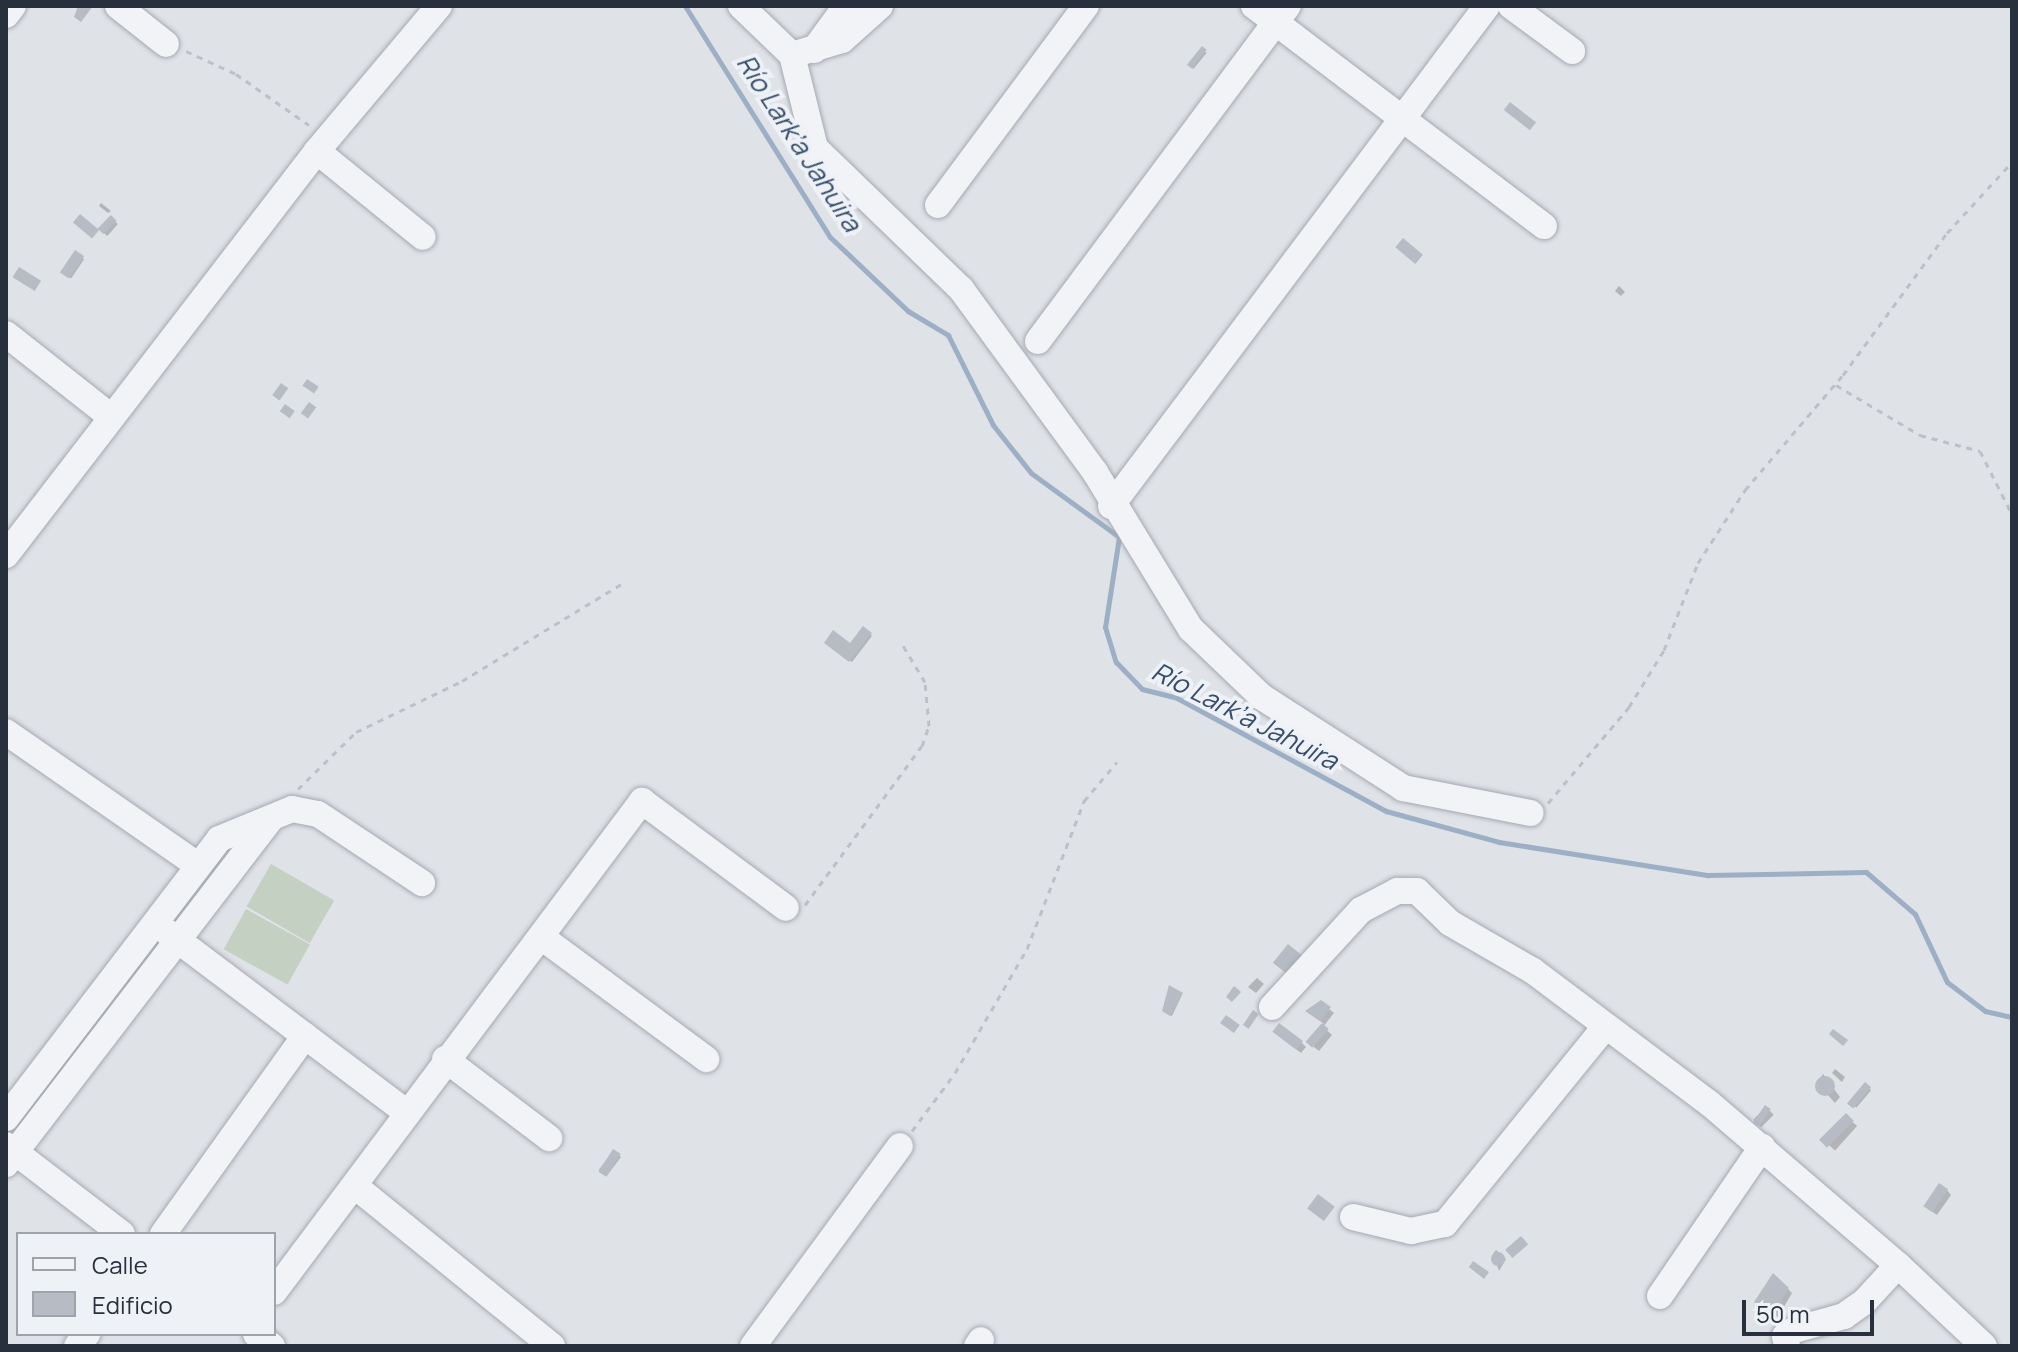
<!DOCTYPE html>
<meta charset="utf-8">
<style>
body{margin:0}
#map{position:relative;width:2018px;height:1352px;overflow:hidden;background:#dfe2e7;font-family:Manrope,sans-serif}
div>[style]{position:absolute}
[style*='--x']{left:calc(var(--x)*1px);top:calc(var(--y)*1px);width:calc(var(--w)*1px);rotate:calc(var(--a)*1deg)}
.green>*{inset:0;background:#c4d0c1;transform-origin:0 0}
.shadow>*{inset:0;background:#0003;transform-origin:0 0}
.stream>*{height:5px;margin:-2.5px;padding:0 2.5px;transform-origin:2.5px;border-radius:2.5px;background:#9dafc5}
.building>*{inset:0;background:#b7bbc3;transform-origin:0 0}
.round{border-radius:50%}
.path>*{height:3px;margin-top:-1.5px;transform-origin:0;background:repeating-linear-gradient(90deg,#bdc0c6 0 6px,transparent 0 12px)}
.roads{filter:drop-shadow(0 0 2px #a5a9b1) drop-shadow(0 0 2px #a5a9b1)}
.minor>*{height:26px;margin:-13px;padding:0 13px;transform-origin:13px;border-radius:13px;background:#f1f3f6}
span{translate:-50% -50%;white-space:nowrap;text-align:center;line-height:1.15;-webkit-text-stroke:8px #eef1f5;paint-order:stroke}
.water-label{font-size:26px;color:#374d6e;font-style:italic}
.frame{position:absolute;inset:0;border:8px solid #29303d;pointer-events:none}
.legend{position:absolute;left:16px;top:1232px;width:260px;height:104px;box-sizing:border-box;background:#eef1f5;border:2px solid #9fa4ab;margin:0;padding:10px 14px;list-style:none;font-size:24px;color:#29303d}
.legend li{display:flex;align-items:center;gap:16px;height:40px}
.legend b{width:40px;border:2px solid #9fa4ab}
.scale{position:absolute;left:1742px;top:1300px;width:132px;height:36px;box-sizing:border-box;border:4px solid #29303d;border-top:0;padding-left:10px;font-size:24px;line-height:28px;white-space:nowrap;color:#29303d;-webkit-text-stroke:6px #eef1f5;paint-order:stroke}
</style>
<div id="map">
<div class="green">
<i style="left:271px;top:864px;width:73px;height:49px;rotate:30deg"></i>
<i style="left:246px;top:909px;width:73px;height:46px;rotate:29deg"></i>
</div>
<div class="shadow">
<i style="left:1202px;top:49px;width:6px;height:21px;rotate:39deg"></i>
<i style="clip-path:polygon(101px 203px,111px 211px,108px 213px,99px 206px)"></i>
<i style="left:111px;top:218px;width:9px;height:16px;rotate:41deg"></i>
<i style="left:75px;top:253px;width:11px;height:23px;rotate:34deg"></i>
<i style="clip-path:polygon(1619px 286px,1625px 292px,1621px 296px,1615px 291px)"></i>
<i style="clip-path:polygon(863px 629px,872px 636px,852px 662px,826px 642px,850px 646px)"></i>
<i style="clip-path:polygon(1257px 978px,1264px 984px,1256px 993px,1248px 987px)"></i>
<i style="clip-path:polygon(1182px 995px,1172px 1016px,1166px 1013px)"></i>
<i style="clip-path:polygon(1329px 1009px,1334px 1013px,1323px 1027px,1332px 1035px,1319px 1051px,1309px 1043px,1324px 1024px,1312px 1015px)"></i>
<i style="clip-path:polygon(1280px 1037px,1301px 1042px,1306px 1047px,1301px 1053px)"></i>
<i style="clip-path:polygon(1835px 1069px,1845px 1077px,1842px 1082px,1832px 1073px)"></i>
<i style="clip-path:polygon(1823px 1074px,1840px 1097px,1835px 1103px,1817px 1083px)"></i>
<i style="left:1865px;top:1085px;width:8px;height:23px;rotate:40deg"></i>
<i style="left:1766px;top:1107px;width:11px;height:18px;rotate:45deg"></i>
<i style="left:1846px;top:1116px;width:15px;height:33px;rotate:42deg"></i>
<i style="left:613px;top:1151px;width:10px;height:24px;rotate:37deg"></i>
<i style="clip-path:polygon(1947px 1190px,1951px 1195px,1937px 1215px,1930px 1210px)"></i>
<i style="clip-path:polygon(1496px 1250px,1506px 1259px,1499px 1271px,1493px 1254px)"></i>
<i style="clip-path:polygon(1774px 1276px,1792px 1293px,1778px 1317px,1761px 1307px)"></i>
</div>
<div class="stream">
<i style="--x:685;--y:6;--w:273;--a:57.9"></i>
<i style="--x:830;--y:237;--w:108;--a:43.5"></i>
<i style="--x:908;--y:311;--w:47;--a:31"></i>
<i style="--x:948;--y:335;--w:101;--a:63.4"></i>
<i style="--x:993;--y:425;--w:61;--a:51.6"></i>
<i style="--x:1031;--y:473;--w:109;--a:36"></i>
<i style="--x:1119;--y:537;--w:91;--a:98.8"></i>
<i style="--x:1105;--y:627;--w:37;--a:73"></i>
<i style="--x:1116;--y:662;--w:37;--a:46"></i>
<i style="--x:1142;--y:689;--w:36;--a:14"></i>
<i style="--x:1177;--y:698;--w:238;--a:28.4"></i>
<i style="--x:1386;--y:811;--w:117;--a:15.3"></i>
<i style="--x:1499;--y:842;--w:212;--a:9"></i>
<i style="--x:1708;--y:875;--w:158;--a:-1.1"></i>
<i style="--x:1866;--y:872;--w:65;--a:40.6"></i>
<i style="--x:1915;--y:914;--w:75;--a:64.8"></i>
<i style="--x:1947;--y:982;--w:48;--a:37.3"></i>
<i style="--x:1985;--y:1011;--w:28;--a:13"></i>
</div>
<div class="building">
<i style="clip-path:polygon(78px 6px,93px 6px,81px 22px,74px 17px)"></i>
<i style="left:1202px;top:46px;width:6px;height:24px;rotate:39deg"></i>
<i style="left:1510px;top:102px;width:33px;height:10px;rotate:38deg"></i>
<i style="left:80px;top:214px;width:25px;height:11px;rotate:40deg"></i>
<i style="left:111px;top:215px;width:8px;height:19px;rotate:45deg"></i>
<i style="left:1403px;top:238px;width:26px;height:12px;rotate:40deg"></i>
<i style="left:75px;top:250px;width:11px;height:27px;rotate:34deg"></i>
<i style="left:19px;top:267px;width:26px;height:12px;rotate:32deg"></i>
<i style="left:307px;top:379px;width:14px;height:8px;rotate:34deg"></i>
<i style="left:281px;top:383px;width:9px;height:15px;rotate:36deg"></i>
<i style="left:309px;top:402px;width:9px;height:14px;rotate:36deg"></i>
<i style="left:285px;top:404px;width:12px;height:9px;rotate:35deg"></i>
<i style="clip-path:polygon(863px 626px,872px 633px,849px 662px,824px 643px,833px 630px,850px 643px)"></i>
<i style="left:1288px;top:944px;width:21px;height:24px;rotate:39deg"></i>
<i style="clip-path:polygon(1169px 985px,1183px 993px,1170px 1016px,1162px 1011px)"></i>
<i style="clip-path:polygon(1234px 986px,1241px 992px,1232px 1002px,1226px 997px)"></i>
<i style="clip-path:polygon(1321px 1000px,1331px 1007px,1320px 1021px,1305px 1011px)"></i>
<i style="left:1253px;top:1010px;width:7px;height:18px;rotate:34deg"></i>
<i style="left:1226px;top:1015px;width:17px;height:10px;rotate:36deg"></i>
<i style="left:1279px;top:1023px;width:30px;height:11px;rotate:37deg"></i>
<i style="left:1322px;top:1023px;width:9px;height:25px;rotate:41deg"></i>
<i style="clip-path:polygon(1833px 1029px,1848px 1040px,1843px 1046px,1829px 1034px)"></i>
<i class="round" style="left:1815px;top:1076px;width:20px;height:20px"></i>
<i style="left:1865px;top:1082px;width:8px;height:28px;rotate:40deg"></i>
<i style="left:1765px;top:1105px;width:7px;height:21px;rotate:34deg"></i>
<i style="left:1846px;top:1113px;width:11px;height:38px;rotate:45deg"></i>
<i style="left:613px;top:1149px;width:9px;height:27px;rotate:32deg"></i>
<i style="left:1939px;top:1183px;width:11px;height:28px;rotate:34deg"></i>
<i style="left:1318px;top:1194px;width:21px;height:18px;rotate:37deg"></i>
<i style="left:1521px;top:1236px;width:11px;height:21px;rotate:49deg"></i>
<i class="round" style="left:1491px;top:1252px;width:14px;height:14px"></i>
<i style="clip-path:polygon(1473px 1261px,1489px 1272px,1484px 1279px,1469px 1267px)"></i>
<i style="clip-path:polygon(1773px 1273px,1789px 1288px,1773px 1314px,1754px 1302px)"></i>
</div>
<div class="path">
<i style="--x:186;--y:51;--w:55;--a:24.7"></i>
<i style="--x:236;--y:74;--w:89;--a:34.9"></i>
<i style="--x:1836;--y:385;--w:98;--a:30.8"></i>
<i style="--x:1920;--y:435;--w:62;--a:14.9"></i>
<i style="--x:1980;--y:451;--w:71;--a:63.1"></i>
<i style="--x:298;--y:789;--w:81;--a:-44.5"></i>
<i style="--x:356;--y:732;--w:118;--a:-25.7"></i>
<i style="--x:462;--y:681;--w:188;--a:-31.3"></i>
<i style="--x:1548;--y:803;--w:126;--a:-49.8"></i>
<i style="--x:1629;--y:707;--w:67;--a:-58.4"></i>
<i style="--x:1664;--y:650;--w:93;--a:-68.7"></i>
<i style="--x:1698;--y:563;--w:87;--a:-57.2"></i>
<i style="--x:1745;--y:490;--w:151;--a:-49.6"></i>
<i style="--x:1843;--y:375;--w:176;--a:-53.8"></i>
<i style="--x:1947;--y:233;--w:96;--a:-47.5"></i>
<i style="--x:805;--y:905;--w:197;--a:-53.7"></i>
<i style="--x:922;--y:746;--w:21;--a:-71"></i>
<i style="--x:929;--y:726;--w:44;--a:-95.2"></i>
<i style="--x:925;--y:682;--w:47;--a:-121"></i>
<i style="--x:912;--y:1131;--w:72;--a:-53.4"></i>
<i style="--x:955;--y:1073;--w:143;--a:-59.9"></i>
<i style="--x:1027;--y:949;--w:159;--a:-68.9"></i>
<i style="--x:1084;--y:801;--w:51;--a:-49.8"></i>
</div>
<div class="roads">
<div class="minor">
<i style="--x:118;--y:6;--w:61;--a:38.4"></i>
<i style="--x:741;--y:6;--w:71;--a:43.9"></i>
<i style="--x:792;--y:55;--w:96;--a:76.1"></i>
<i style="--x:815;--y:148;--w:203;--a:44"></i>
<i style="--x:961;--y:289;--w:227;--a:53.8"></i>
<i style="--x:1095;--y:472;--w:184;--a:58.6"></i>
<i style="--x:1191;--y:629;--w:98;--a:43.8"></i>
<i style="--x:1262;--y:697;--w:168;--a:32.8"></i>
<i style="--x:1403;--y:788;--w:130;--a:11.1"></i>
<i style="--x:1254;--y:6;--w:364;--a:37.2"></i>
<i style="--x:1511;--y:6;--w:76;--a:36.4"></i>
<i style="--x:6;--y:15;--w:11;--a:-52"></i>
<i style="--x:814;--y:50;--w:54;--a:-54"></i>
<i style="--x:792;--y:55;--w:52;--a:-16.7"></i>
<i style="--x:842;--y:40;--w:51;--a:-41.8"></i>
<i style="--x:317;--y:151;--w:136;--a:39.1"></i>
<i style="--x:938;--y:205;--w:248;--a:-53.4"></i>
<i style="--x:6;--y:334;--w:134;--a:38.3"></i>
<i style="--x:1038;--y:341;--w:418;--a:-53.3"></i>
<i style="--x:1111;--y:506;--w:626;--a:-53.06"></i>
<i style="--x:6;--y:555;--w:510;--a:-52.41"></i>
<i style="--x:317;--y:151;--w:189;--a:-49.9"></i>
<i style="--x:6;--y:732;--w:231;--a:34.8"></i>
<i style="--x:167;--y:932;--w:299;--a:37"></i>
<i style="--x:544;--y:939;--w:202;--a:36.5"></i>
<i style="--x:1272;--y:1007;--w:132;--a:-47.5"></i>
<i style="--x:1361;--y:910;--w:41;--a:-27.8"></i>
<i style="--x:1397;--y:891;--w:20;--a:0"></i>
<i style="--x:1417;--y:891;--w:46;--a:44.1"></i>
<i style="--x:1450;--y:923;--w:96;--a:30"></i>
<i style="--x:1533;--y:971;--w:220;--a:36.9"></i>
<i style="--x:1709;--y:1103;--w:249;--a:40.6"></i>
<i style="--x:445;--y:1059;--w:131;--a:37.2"></i>
<i style="--x:6;--y:1118;--w:351;--a:-52.6"></i>
<i style="--x:219;--y:839;--w:79;--a:-22.3"></i>
<i style="--x:292;--y:809;--w:26;--a:11"></i>
<i style="--x:318;--y:814;--w:125;--a:33.6"></i>
<i style="--x:6;--y:1145;--w:146;--a:37.5"></i>
<i style="--x:6;--y:1164;--w:435;--a:-52.5"></i>
<i style="--x:355;--y:1186;--w:254;--a:39.1"></i>
<i style="--x:1353;--y:1217;--w:60;--a:13.6"></i>
<i style="--x:1411;--y:1231;--w:35;--a:-12"></i>
<i style="--x:1445;--y:1224;--w:254;--a:-50.9"></i>
<i style="--x:163;--y:1234;--w:244;--a:-54.4"></i>
<i style="--x:274;--y:1292;--w:614;--a:-53.15"></i>
<i style="--x:642;--y:801;--w:179;--a:36.6"></i>
<i style="--x:1660;--y:1296;--w:181;--a:-55.6"></i>
<i style="--x:256;--y:1334;--w:20;--a:37"></i>
<i style="--x:77;--y:1346;--w:16;--a:-50"></i>
<i style="--x:753;--y:1346;--w:248;--a:-53.7"></i>
<i style="--x:977;--y:1346;--w:7;--a:-56"></i>
<i style="--x:1787;--y:1346;--w:10;--a:-101"></i>
<i style="--x:1785;--y:1336;--w:11;--a:-34"></i>
<i style="--x:1794;--y:1330;--w:52;--a:-15.6"></i>
<i style="--x:1844;--y:1316;--w:24;--a:-35"></i>
<i style="--x:1864;--y:1302;--w:50;--a:-47.4"></i>
<i style="--x:1898;--y:1265;--w:118;--a:43.3"></i>
</div>
</div>
<div class="water-label">
<span style="left:799px;top:143px;rotate:57deg">Río Lark’a Jahuira</span>
<span style="left:1245px;top:716px;rotate:27deg">Río Lark’a Jahuira</span>
</div>
<div class="frame"></div>
<ul class="legend">
<li><b style="height:10px;background:#f1f3f6"></b>Calle</li>
<li><b style="height:22px;background:#b7bbc3"></b>Edificio</li>
</ul>
<div class="scale">50 m</div>
</div>
